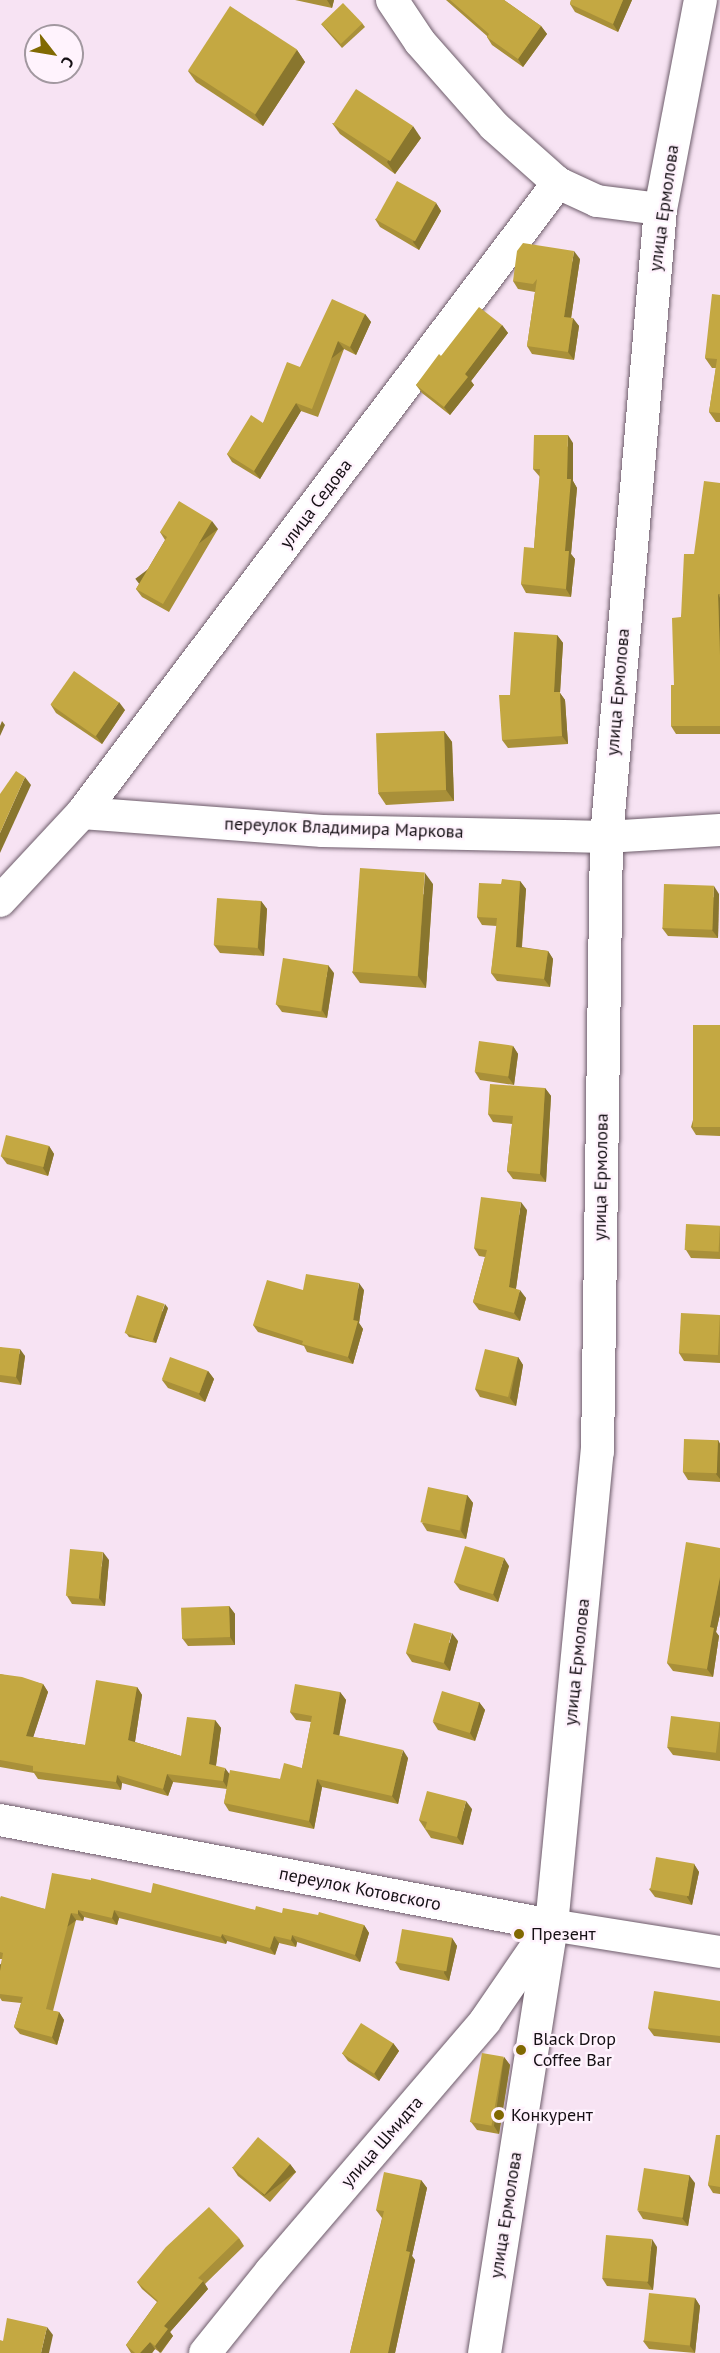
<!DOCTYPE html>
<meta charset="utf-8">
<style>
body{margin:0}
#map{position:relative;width:720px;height:2353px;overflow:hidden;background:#f7e3f3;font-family:"PT Sans",sans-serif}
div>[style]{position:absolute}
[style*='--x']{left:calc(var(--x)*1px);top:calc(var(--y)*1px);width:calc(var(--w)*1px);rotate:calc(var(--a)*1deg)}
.roads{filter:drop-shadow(0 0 2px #6d5c6a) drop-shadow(0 0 2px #6d5c6a)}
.minor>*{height:32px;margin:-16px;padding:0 16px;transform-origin:16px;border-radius:16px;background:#fff}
.tertiary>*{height:33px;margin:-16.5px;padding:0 16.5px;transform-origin:16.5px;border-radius:16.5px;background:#fff}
.wall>*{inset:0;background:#a99039}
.shaded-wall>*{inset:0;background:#89762e;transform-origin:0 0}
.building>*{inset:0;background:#c4a842;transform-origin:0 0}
.dots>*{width:16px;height:16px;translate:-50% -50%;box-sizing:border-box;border:3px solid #fff3fd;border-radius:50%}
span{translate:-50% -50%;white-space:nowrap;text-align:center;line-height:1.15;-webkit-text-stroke:4.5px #fff3fd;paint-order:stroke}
.street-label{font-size:18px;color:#161015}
.poi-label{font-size:18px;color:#161015}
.left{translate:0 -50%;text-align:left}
.north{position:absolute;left:24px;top:24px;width:60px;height:60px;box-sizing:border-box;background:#fff3fd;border:2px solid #a298a0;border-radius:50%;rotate:121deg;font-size:16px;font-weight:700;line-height:24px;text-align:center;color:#161015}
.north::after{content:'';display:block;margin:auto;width:21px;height:27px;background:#816902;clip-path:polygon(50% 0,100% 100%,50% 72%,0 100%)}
</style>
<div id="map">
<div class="roads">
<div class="minor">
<i style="--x:392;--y:0;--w:50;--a:56.3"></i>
<i style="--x:420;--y:42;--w:112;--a:48.6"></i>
<i style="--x:494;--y:126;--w:86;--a:41.7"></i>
<i style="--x:82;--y:813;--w:241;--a:4.3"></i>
<i style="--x:322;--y:831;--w:284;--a:1.2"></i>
<i style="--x:606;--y:837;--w:114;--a:-3.5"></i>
<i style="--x:0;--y:901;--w:120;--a:-47"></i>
<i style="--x:82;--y:813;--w:790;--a:-52.93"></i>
<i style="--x:558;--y:183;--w:43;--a:24.8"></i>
<i style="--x:597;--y:201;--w:64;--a:7.2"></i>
<i style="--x:0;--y:1820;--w:561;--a:10.79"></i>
<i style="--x:551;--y:1925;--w:171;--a:9.1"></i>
<i style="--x:205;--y:2353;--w:105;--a:-51.2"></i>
<i style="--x:271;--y:2271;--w:329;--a:-49.4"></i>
<i style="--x:485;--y:2021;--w:116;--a:-55.5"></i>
</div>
<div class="tertiary">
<i style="--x:484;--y:2353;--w:433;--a:-81.1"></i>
<i style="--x:551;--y:1925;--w:476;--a:-84.5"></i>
<i style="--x:597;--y:1451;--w:614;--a:-89.16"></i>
<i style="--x:606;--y:837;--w:630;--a:-85.09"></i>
<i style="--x:660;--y:209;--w:213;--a:-79.2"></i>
</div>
</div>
<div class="wall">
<i style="clip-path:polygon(295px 0,334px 0,332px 8px)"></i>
<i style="clip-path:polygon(446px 0,504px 0,541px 26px,547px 34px,523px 67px,492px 45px,487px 37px,487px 36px)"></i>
<i style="clip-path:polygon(571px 0,632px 0,618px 32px,575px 12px,570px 4px)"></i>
<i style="clip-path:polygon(362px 23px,365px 27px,342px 48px,321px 24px)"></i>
<i style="clip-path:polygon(297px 50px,305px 62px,263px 126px,196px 82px,188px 71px)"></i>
<i style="clip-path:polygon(332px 123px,421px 138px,395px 174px,340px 134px)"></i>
<i style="clip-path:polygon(436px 203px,441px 211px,419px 250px,380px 227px,375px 219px)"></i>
<i style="clip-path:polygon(580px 259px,571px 318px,579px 326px,574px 360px,532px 354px,527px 346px,535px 292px,518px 289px,513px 281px)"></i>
<i style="clip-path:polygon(720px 295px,720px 422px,716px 422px,709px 412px,716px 368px,712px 368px,705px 358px)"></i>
<i style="clip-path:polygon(365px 314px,371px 322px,356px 355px,344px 349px,318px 417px,301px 411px,260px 479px,232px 462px,227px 454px,263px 423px,300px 367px)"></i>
<i style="clip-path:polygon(502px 325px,508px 333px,471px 381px,474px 385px,450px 415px,422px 393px,416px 385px,441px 356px)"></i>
<i style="clip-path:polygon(573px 443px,573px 481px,577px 488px,571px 554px,575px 559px,571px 597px,526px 593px,521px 584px,534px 548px,540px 477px,533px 469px)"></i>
<i style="clip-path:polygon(720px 483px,720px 734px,676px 734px,671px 726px,681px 617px)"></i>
<i style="clip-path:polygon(218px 529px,169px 612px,142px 597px,136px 589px,165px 540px,160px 532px)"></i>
<i style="clip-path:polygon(557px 635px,563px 643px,560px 693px,565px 700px,568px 744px,508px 748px,502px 740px,510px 695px)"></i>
<i style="clip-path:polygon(51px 705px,125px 710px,102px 744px,56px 713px)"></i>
<i style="clip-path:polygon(444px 731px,452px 742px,454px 801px,386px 805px,378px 793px)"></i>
<i style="clip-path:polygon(520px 881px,526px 889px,522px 947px,548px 951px,553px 959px,550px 987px,497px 981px,491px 973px,497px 926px,482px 925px,477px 917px,501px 884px)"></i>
<i style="clip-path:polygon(433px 884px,426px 988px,360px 983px,352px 972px)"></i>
<i style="clip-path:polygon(719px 894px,718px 938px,668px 936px,662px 928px)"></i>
<i style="clip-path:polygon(261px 901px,267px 909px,264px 956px,220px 953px,214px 945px)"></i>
<i style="clip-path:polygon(334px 973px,327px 1018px,282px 1012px,276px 1004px)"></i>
<i style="clip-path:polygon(720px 1025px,720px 1136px,696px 1135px,691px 1127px)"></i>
<i style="clip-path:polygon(513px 1046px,518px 1054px,514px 1085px,480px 1080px,475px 1072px)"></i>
<i style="clip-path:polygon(545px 1088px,551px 1096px,546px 1182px,513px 1179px,507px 1171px,512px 1124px,493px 1122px,488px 1114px)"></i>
<i style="clip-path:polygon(49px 1146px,54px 1154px,48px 1176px,7px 1164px,1px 1156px)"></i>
<i style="clip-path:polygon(527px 1210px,516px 1289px,526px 1298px,520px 1321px,479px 1310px,473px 1302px,485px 1257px,479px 1256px,474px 1248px)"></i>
<i style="clip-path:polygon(720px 1226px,720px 1259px,691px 1258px,686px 1250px)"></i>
<i style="clip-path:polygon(303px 1290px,364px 1290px,359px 1323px,363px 1329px,353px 1364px,307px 1352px,304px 1346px,258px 1332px,253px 1325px)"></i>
<i style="clip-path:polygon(168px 1308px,156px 1343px,129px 1337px,126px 1333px)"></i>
<i style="clip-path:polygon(720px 1315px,720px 1363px,684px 1361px,679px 1353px)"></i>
<i style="clip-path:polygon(0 1347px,25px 1356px,21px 1385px,0 1382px)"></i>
<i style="clip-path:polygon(518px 1357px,523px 1365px,516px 1406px,480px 1397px,475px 1389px)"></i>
<i style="clip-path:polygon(208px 1371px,214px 1379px,205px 1402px,168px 1388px,162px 1380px)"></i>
<i style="clip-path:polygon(718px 1440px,720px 1444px,720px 1482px,688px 1480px,683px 1472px)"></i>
<i style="clip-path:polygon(467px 1495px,473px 1503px,466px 1539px,427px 1531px,422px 1523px)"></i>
<i style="clip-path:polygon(720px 1548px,720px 1614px,716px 1632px,719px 1636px,713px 1677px,673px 1671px,667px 1663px)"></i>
<i style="clip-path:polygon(109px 1560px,105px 1606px,72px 1604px,67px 1596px)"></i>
<i style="clip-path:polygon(509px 1566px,498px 1602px,460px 1590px,454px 1582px)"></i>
<i style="clip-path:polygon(229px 1606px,235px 1614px,235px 1645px,188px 1646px,182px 1638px)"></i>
<i style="clip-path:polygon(458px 1641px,450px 1671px,412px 1662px,406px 1653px)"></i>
<i style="clip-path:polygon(0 1674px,43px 1684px,48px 1692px,33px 1737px,85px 1745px,137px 1687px,142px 1695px,135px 1742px,181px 1756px,215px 1720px,221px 1728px,216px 1766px,230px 1774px,280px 1779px,302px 1768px,311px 1722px,296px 1720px,290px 1712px,340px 1692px,346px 1700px,339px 1736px,408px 1758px,398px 1804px,322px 1787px,314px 1829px,229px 1811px,224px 1803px,227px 1789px,173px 1782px,168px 1796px,122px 1783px,121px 1790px,38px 1779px,34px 1773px,0 1767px)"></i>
<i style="clip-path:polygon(479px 1702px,485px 1710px,475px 1741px,438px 1730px,433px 1722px)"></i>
<i style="clip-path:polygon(720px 1722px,720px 1761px,673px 1755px,667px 1747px)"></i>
<i style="clip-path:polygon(472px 1809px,463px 1845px,431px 1838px,419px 1820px)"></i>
<i style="clip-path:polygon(694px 1864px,699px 1872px,692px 1905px,655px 1897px,649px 1889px)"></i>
<i style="clip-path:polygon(151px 1893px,255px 1910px,364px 1925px,369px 1933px,360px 1962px,297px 1942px,296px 1947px,279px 1943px,275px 1955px,227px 1941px,226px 1944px,119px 1918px,117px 1925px,84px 1917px,83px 1921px,76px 1920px,53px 2011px,59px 2012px,64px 2020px,57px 2045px,20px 2034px,14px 2027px,21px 2003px,2px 2001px,0 1998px,0 1971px,2px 1959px,0 1959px,0 1898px,45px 1909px)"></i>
<i style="clip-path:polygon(452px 1938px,457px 1946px,449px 1981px,400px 1970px,395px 1962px)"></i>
<i style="clip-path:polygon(720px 2001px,720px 2043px,654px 2036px,648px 2028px)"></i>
<i style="clip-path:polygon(393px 2043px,399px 2051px,379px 2081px,348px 2061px,342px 2053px)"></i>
<i style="clip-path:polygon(504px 2057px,510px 2065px,499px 2134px,477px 2130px,471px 2122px)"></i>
<i style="clip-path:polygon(720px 2135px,720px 2194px,713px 2193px,708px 2185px)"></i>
<i style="clip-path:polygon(290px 2164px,296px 2172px,270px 2202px,238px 2176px,232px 2167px)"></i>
<i style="clip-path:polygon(421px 2180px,427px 2188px,412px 2256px,415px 2260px,395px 2353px,350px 2353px,382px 2218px,376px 2210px)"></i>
<i style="clip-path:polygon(695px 2183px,688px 2226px,643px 2219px,638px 2211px)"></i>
<i style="clip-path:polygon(239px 2238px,244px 2246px,205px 2284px,208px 2289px,170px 2332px,173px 2336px,161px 2353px,155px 2349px,152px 2353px,131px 2353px,126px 2345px,157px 2302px,142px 2289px,137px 2282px)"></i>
<i style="clip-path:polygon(657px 2247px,653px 2290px,607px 2286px,602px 2278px)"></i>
<i style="clip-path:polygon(695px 2298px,700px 2306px,695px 2353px,649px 2349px,643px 2341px)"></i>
</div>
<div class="shaded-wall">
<i style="clip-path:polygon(327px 0,334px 0,332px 8px)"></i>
<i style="clip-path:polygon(623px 0,632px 0,618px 32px,613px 24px)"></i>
<i style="clip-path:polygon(541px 26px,547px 34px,523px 67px,518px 59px)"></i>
<i style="clip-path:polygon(297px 50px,305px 62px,263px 126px,255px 115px)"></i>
<i style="clip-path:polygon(413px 126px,421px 138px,395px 174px,387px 162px)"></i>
<i style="clip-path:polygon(436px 203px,441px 211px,419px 250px,413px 242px)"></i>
<i style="clip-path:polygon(574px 251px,580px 259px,570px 325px,564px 317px)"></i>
<i style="clip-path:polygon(365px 314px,371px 322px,356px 355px,350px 347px)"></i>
<i style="clip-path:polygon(573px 318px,579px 326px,574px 360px,568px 352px)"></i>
<i style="clip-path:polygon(502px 325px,508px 333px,471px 381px,474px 385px,450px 415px,444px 407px,465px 374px)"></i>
<i style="left:338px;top:341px;width:10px;height:73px;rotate:53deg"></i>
<i style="clip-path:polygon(296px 403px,301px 411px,260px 479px,254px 471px)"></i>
<i style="clip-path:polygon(568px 435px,573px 443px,573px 481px,577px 488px,571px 554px,575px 559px,571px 597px,566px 589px,565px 551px)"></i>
<i style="left:212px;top:521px;width:10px;height:96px;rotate:53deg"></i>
<i style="clip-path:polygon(718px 594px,720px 598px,720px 656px)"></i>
<i style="clip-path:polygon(557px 635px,563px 643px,560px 693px,565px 700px,568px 744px,562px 736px,554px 692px)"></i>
<i style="clip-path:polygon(119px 702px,125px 710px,102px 744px,96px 736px)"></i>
<i style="clip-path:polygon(2px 721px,5px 725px,0 736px,0 726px)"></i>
<i style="clip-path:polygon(444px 731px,452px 742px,454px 801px,446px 790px)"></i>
<i style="clip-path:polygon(25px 777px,31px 785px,0 853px,0 833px)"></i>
<i style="clip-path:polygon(425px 873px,433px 884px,426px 988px,418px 976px)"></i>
<i style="clip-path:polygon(520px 881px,526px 889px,521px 955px,516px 947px)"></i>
<i style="clip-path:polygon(714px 886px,719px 894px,718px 938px,712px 930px)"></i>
<i style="clip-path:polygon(261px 901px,267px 909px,264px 956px,258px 948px)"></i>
<i style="clip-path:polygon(548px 951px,553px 959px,550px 987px,544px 979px)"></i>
<i style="clip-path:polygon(328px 965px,334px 973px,327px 1018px,322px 1010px)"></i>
<i style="clip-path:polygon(513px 1046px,518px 1054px,514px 1085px,508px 1077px)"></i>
<i style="clip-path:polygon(545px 1088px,551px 1096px,546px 1182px,540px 1174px)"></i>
<i style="clip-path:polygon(49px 1146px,54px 1154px,48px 1176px,43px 1168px)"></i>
<i style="clip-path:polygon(521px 1202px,527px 1210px,515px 1295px,509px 1287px)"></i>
<i style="clip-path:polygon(359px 1283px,364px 1290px,359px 1323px,363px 1329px,353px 1364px,348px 1357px)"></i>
<i style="clip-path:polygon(520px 1290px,526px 1298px,520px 1321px,514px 1313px)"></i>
<i style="clip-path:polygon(165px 1304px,168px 1308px,156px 1343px,153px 1339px)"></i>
<i style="clip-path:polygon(20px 1349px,25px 1356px,21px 1385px,16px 1377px)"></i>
<i style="clip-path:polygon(518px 1357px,523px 1365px,516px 1406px,510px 1398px)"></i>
<i style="clip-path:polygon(208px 1371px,214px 1379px,205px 1402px,199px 1394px)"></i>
<i style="clip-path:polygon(718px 1440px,720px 1444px,720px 1479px,716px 1474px)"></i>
<i style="clip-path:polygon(467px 1495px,473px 1503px,466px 1539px,461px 1531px)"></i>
<i style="clip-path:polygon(103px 1552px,109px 1560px,105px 1606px,99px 1598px)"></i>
<i style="clip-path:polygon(504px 1558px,509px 1566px,498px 1602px,493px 1594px)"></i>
<i style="clip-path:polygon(720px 1577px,720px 1614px,716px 1632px,719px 1636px,713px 1677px,707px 1669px,710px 1627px)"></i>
<i style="clip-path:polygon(229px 1606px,235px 1614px,235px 1645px,230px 1637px)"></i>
<i style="clip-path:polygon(452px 1633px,458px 1641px,450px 1671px,444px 1663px)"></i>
<i style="clip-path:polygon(43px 1684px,48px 1692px,31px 1744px,26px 1736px)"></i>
<i style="clip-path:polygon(137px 1687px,142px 1695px,134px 1748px,128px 1740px)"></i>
<i style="clip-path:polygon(340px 1692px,346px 1700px,338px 1742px,333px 1734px)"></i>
<i style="clip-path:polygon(479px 1702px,485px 1710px,475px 1741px,470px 1733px)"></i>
<i style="clip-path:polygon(215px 1720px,221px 1728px,215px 1772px,209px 1764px)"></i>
<i style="clip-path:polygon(403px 1750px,408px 1758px,398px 1804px,392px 1796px)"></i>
<i style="clip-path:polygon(225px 1768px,231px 1776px,228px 1789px,223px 1781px)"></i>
<i style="clip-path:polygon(167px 1774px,173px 1782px,168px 1796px,163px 1789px)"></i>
<i style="clip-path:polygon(117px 1775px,122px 1783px,121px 1790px,116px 1782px)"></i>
<i style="clip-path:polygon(317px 1779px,322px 1787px,314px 1829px,309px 1821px)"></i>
<i style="clip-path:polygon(466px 1801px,472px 1809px,463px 1845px,457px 1837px)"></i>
<i style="clip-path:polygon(694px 1864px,699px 1872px,692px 1905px,687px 1897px)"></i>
<i style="clip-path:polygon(78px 1910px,84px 1917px,83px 1921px,78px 1914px)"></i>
<i style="clip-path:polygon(114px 1910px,119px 1918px,117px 1925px,112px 1918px)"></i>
<i style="left:71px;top:1913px;width:9px;height:99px;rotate:54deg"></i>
<i style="clip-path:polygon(364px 1925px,369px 1933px,360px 1962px,355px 1955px)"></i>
<i style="clip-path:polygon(222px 1934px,227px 1941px,226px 1944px,221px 1937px)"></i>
<i style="clip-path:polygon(292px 1935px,297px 1942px,296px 1947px,291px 1940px)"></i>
<i style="clip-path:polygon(274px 1936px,279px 1943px,275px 1955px,270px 1948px)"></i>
<i style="clip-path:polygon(452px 1938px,457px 1946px,449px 1981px,444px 1973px)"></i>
<i style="clip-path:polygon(59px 2012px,64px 2020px,57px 2045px,52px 2037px)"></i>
<i style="clip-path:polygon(393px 2043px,399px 2051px,379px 2081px,374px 2073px)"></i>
<i style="clip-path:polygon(504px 2057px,510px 2065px,499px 2134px,494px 2126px)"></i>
<i style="left:290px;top:2164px;width:10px;height:40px;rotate:53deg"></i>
<i style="clip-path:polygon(689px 2175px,695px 2183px,688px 2226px,682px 2218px)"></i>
<i style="clip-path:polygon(421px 2180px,427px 2188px,412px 2256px,415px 2260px,395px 2353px,388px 2353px,406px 2251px)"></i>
<i style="clip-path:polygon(652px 2239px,657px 2247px,653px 2290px,647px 2282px)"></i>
<i style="clip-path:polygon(203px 2281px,208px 2289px,170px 2332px,173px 2336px,160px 2353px,155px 2346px,164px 2326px)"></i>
<i style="clip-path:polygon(695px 2298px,700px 2306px,695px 2353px,690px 2346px)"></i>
<i style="clip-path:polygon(47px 2327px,53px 2335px,49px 2353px,41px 2353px)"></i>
<i style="clip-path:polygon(150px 2342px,155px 2349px,152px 2353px,140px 2353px)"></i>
</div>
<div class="building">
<i style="clip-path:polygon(450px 0,504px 0,541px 26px,518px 59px,487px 37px,489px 34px)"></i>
<i style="clip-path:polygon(571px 0,623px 0,613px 24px,570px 4px)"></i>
<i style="left:343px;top:3px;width:28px;height:30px;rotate:46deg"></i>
<i style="left:230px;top:6px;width:80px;height:77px;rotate:33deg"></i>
<i style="left:356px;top:89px;width:68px;height:42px;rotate:33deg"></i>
<i style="left:397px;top:181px;width:45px;height:44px;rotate:29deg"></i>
<i style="clip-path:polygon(523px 243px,574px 251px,564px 317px,573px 318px,568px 352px,527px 346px,537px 279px,533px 284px,513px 281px,517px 251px)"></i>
<i style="clip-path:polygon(712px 294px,720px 295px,720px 413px,709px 412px,717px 359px,705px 358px)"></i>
<i style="clip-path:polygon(332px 299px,365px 314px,350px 347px,338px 341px,312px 409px,296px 403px,254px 471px,227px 454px,251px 415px,263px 423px,287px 362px,300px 367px)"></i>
<i style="clip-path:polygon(479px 307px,502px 325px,465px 374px,468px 377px,444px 407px,416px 385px,439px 354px,441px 356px)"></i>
<i style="clip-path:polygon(534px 435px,568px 435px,567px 479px,571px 479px,565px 551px,569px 551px,566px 589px,521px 584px,524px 547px,534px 548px,540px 469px,533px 469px)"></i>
<i style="clip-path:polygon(704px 481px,720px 483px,720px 594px,718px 594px,720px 656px,720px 726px,671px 726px,671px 685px,674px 685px,672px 618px,681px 617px,684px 554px,694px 554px)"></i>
<i style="clip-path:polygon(179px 501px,212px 521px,163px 604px,136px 589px,167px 537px,160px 532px)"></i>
<i style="clip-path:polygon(514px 632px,557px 635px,554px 692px,560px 692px,562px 736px,502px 740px,499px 695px,510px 695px)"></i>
<i style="left:74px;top:671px;width:55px;height:41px;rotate:35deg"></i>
<i style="left:444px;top:731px;width:59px;height:68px;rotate:88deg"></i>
<i style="clip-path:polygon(16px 771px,25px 777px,0 833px,0 794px)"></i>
<i style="left:360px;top:868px;width:65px;height:104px;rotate:4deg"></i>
<i style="clip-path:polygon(502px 879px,520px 881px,516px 947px,548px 951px,544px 979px,491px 973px,497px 918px,477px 917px,479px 883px,501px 884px)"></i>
<i style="left:664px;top:884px;width:50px;height:44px;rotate:2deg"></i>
<i style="left:217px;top:898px;width:44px;height:47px;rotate:4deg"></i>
<i style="left:283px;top:958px;width:46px;height:47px;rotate:9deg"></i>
<i style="left:693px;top:1025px;width:27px;height:102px"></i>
<i style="left:479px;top:1041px;width:34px;height:31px;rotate:8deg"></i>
<i style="clip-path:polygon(490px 1084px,545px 1088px,540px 1174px,507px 1171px,513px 1116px,488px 1114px)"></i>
<i style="left:6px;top:1135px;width:44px;height:22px;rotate:14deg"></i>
<i style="clip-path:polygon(481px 1197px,521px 1202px,509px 1287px,520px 1290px,514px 1313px,473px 1302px,487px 1250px,474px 1248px)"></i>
<i style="left:686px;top:1224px;width:34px;height:26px;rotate:3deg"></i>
<i style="clip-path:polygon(306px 1274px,359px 1283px,353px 1320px,358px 1321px,348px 1357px,302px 1344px,303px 1341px,253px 1325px,267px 1280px,303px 1290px)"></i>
<i style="left:137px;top:1295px;width:29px;height:40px;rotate:18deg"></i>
<i style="left:681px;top:1313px;width:39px;height:40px;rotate:3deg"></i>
<i style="clip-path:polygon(0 1347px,20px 1349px,16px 1377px,0 1375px)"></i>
<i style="left:485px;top:1349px;width:34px;height:41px;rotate:14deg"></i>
<i style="left:170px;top:1357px;width:40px;height:24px;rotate:20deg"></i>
<i style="left:684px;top:1439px;width:34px;height:33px;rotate:2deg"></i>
<i style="left:428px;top:1487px;width:40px;height:36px;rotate:12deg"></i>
<i style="clip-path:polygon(686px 1542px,720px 1548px,720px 1577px,710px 1627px,714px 1628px,707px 1669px,667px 1663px)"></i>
<i style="left:465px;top:1546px;width:41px;height:38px;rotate:17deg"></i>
<i style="left:70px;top:1549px;width:33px;height:47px;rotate:5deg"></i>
<i style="left:229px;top:1606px;width:31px;height:48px;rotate:88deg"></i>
<i style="left:414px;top:1623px;width:39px;height:31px;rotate:15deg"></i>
<i style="clip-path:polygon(0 1674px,22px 1677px,43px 1684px,26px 1736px,85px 1745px,96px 1680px,137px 1687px,128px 1740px,181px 1756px,187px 1717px,215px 1720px,209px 1764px,225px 1768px,223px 1781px,167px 1774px,163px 1789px,117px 1775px,116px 1782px,33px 1771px,33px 1766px,0 1760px)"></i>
<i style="clip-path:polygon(295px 1684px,340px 1692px,333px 1734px,403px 1750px,392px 1796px,317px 1779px,309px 1821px,224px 1803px,230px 1770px,280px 1779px,284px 1763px,302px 1768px,312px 1716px,290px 1712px)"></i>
<i style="left:442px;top:1691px;width:39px;height:32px;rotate:17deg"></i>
<i style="left:671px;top:1716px;width:49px;height:31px;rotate:7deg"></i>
<i style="clip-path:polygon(427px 1791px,466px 1801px,457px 1837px,425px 1829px,427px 1822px,419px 1820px)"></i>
<i style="left:656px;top:1857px;width:39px;height:33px;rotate:10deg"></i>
<i style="clip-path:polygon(52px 1873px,91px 1880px,91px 1878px,151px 1893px,153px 1883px,255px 1910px,256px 1906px,282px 1913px,283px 1908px,318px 1915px,319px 1912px,364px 1925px,355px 1955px,292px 1935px,291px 1940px,274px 1936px,270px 1948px,222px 1934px,221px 1937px,114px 1910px,112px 1918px,78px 1910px,78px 1914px,71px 1913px,46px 2009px,59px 2012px,52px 2037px,14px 2027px,23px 1997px,0 1994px,0 1971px,3px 1953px,0 1952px,0 1898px,1px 1896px,45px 1909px)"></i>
<i style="left:402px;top:1929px;width:51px;height:34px;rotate:10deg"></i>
<i style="clip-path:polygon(654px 1991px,720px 2001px,720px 2036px,648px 2028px)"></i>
<i style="left:361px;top:2023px;width:38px;height:36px;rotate:32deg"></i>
<i style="left:482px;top:2053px;width:22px;height:70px;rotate:10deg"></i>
<i style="clip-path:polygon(716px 2135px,720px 2135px,720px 2187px,708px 2185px)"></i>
<i style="left:258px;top:2137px;width:42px;height:40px;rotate:40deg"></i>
<i style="left:644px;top:2168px;width:46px;height:43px;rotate:9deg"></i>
<i style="clip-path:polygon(384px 2172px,421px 2180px,406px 2251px,410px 2252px,388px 2353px,350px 2353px,384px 2211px,376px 2210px)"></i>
<i style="clip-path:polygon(209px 2207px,239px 2238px,198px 2278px,203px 2281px,164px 2326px,168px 2329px,155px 2346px,150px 2342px,140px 2353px,135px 2353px,126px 2345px,158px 2301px,137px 2282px,166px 2247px)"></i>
<i style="left:606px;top:2235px;width:46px;height:43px;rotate:5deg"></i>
<i style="left:649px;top:2293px;width:46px;height:48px;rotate:6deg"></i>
<i style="clip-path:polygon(7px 2318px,47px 2327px,41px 2353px,0 2353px,0 2340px,3px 2341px)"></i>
</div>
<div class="dots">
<i style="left:519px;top:1934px;background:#816902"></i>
<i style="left:521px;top:2050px;background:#816902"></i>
<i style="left:499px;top:2115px;background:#816902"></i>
</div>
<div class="street-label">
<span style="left:664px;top:208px;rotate:-82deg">улица Ермолова</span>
<span style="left:316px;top:504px;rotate:-53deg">улица Седова</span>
<span style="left:618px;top:692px;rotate:-85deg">улица Ермолова</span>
<span style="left:344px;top:828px;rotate:2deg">переулок Владимира Маркова</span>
<span style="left:601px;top:1177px;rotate:-89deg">улица Ермолова</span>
<span style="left:577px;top:1662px;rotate:-84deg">улица Ермолова</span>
<span style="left:360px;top:1889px;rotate:11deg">переулок Котовского</span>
<span style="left:382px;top:2142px;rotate:-49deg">улица Шмидта</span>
<span style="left:506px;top:2215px;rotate:-81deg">улица Ермолова</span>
</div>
<div class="poi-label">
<span class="left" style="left:531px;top:1934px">Презент</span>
<span class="left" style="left:533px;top:2050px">Black Drop<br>Coffee Bar</span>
<span class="left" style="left:511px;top:2115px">Конкурент</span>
</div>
<div class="north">С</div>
</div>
